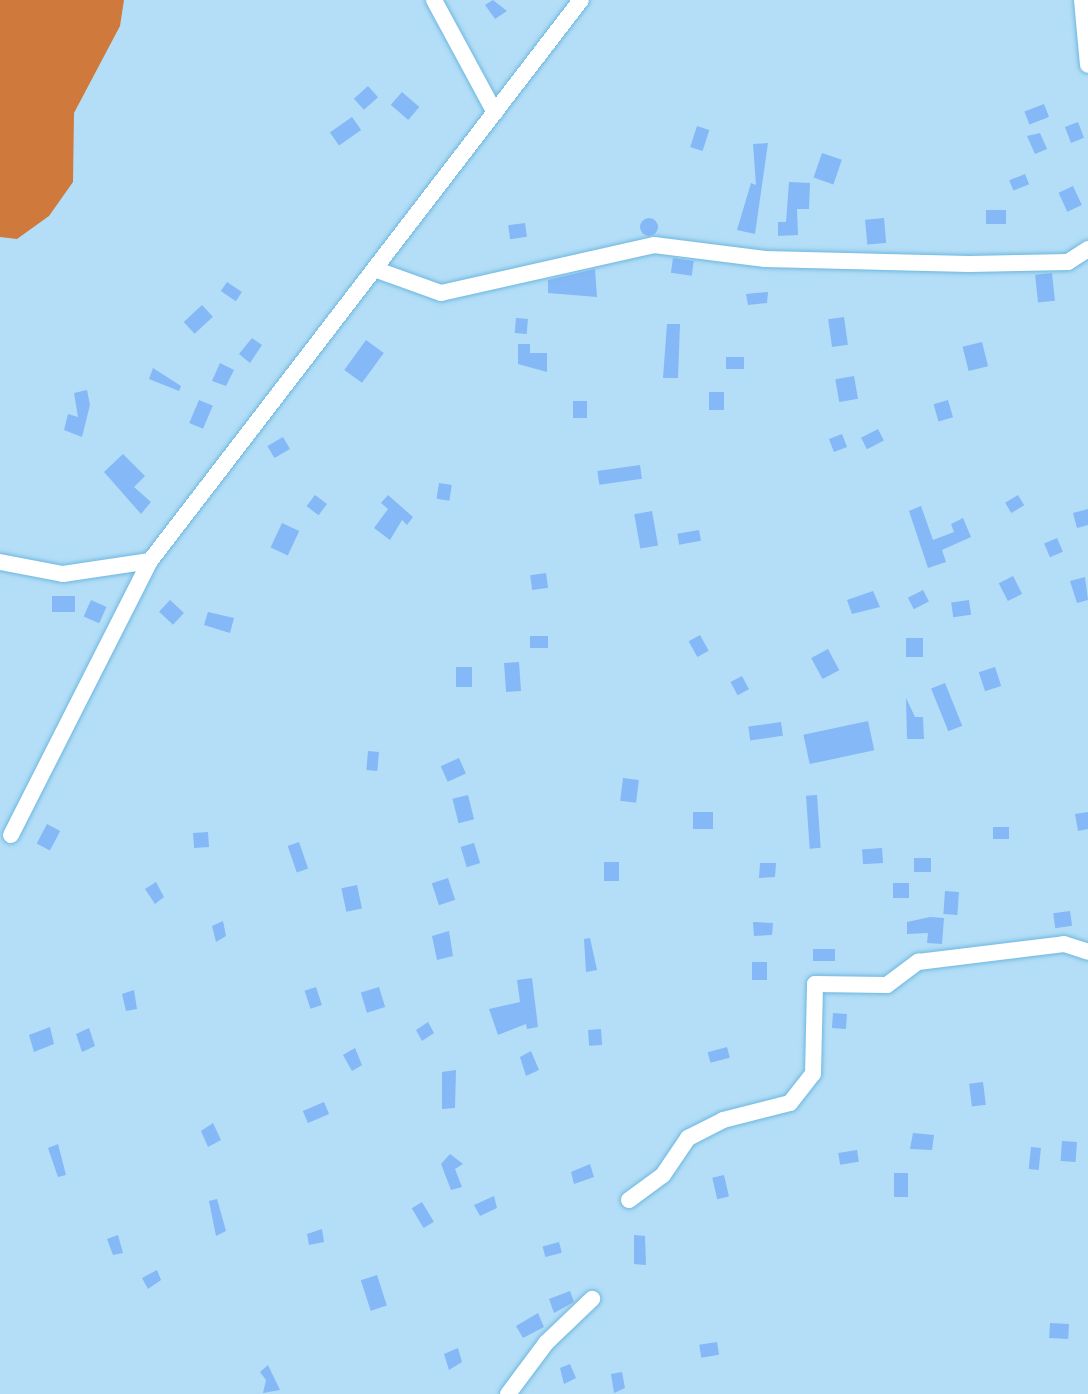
<!DOCTYPE html>
<style>
body{margin:0}
#map{position:relative;width:1088px;height:1394px;overflow:hidden;background:#b4def7;font-family:"Source Sans 3",sans-serif}
div>[style]{position:absolute}
[style*='--x']{left:calc(var(--x)*1px);top:calc(var(--y)*1px);width:calc(var(--w)*1px);rotate:calc(var(--a)*1deg)}
.forest>*{inset:0;background:#d0793c}
.building>*{inset:0;background:#84b8f6;transform-origin:0 0}
.round{border-radius:50%}
.roads{filter:drop-shadow(0 0 2px #6eb7df) drop-shadow(0 0 2px #6eb7df)}
.minor>*{height:16px;margin:-8px;padding:0 8px;transform-origin:8px;border-radius:8px;background:#fff}
span{translate:-50% -50%;white-space:nowrap;text-align:center;line-height:1.15;-webkit-text-stroke:5px #f3fafe;paint-order:stroke}
</style>
<div id="map">
<div class="forest">
<i style="clip-path:polygon(0 0,124px 0,120px 26px,74px 113px,73px 182px,49px 216px,17px 239px,0 237px)"></i>
</div>
<div class="building">
<i style="clip-path:polygon(493px 0,507px 11px,495px 19px,485px 5px)"></i>
<i style="left:368px;top:86px;width:15px;height:19px;rotate:48deg"></i>
<i style="left:402px;top:92px;width:23px;height:17px;rotate:41deg"></i>
<i style="left:1044px;top:104px;width:14px;height:21px;rotate:69deg"></i>
<i style="left:352px;top:117px;width:16px;height:27px;rotate:55deg"></i>
<i style="left:1078px;top:122px;width:17px;height:14px;rotate:69deg"></i>
<i style="left:697px;top:126px;width:13px;height:22px;rotate:18deg"></i>
<i style="clip-path:polygon(1040px 133px,1047px 149px,1035px 154px,1027px 136px)"></i>
<i style="clip-path:polygon(768px 143px,755px 234px,737px 230px,751px 183px,756px 185px,753px 144px)"></i>
<i style="left:822px;top:153px;width:21px;height:26px;rotate:19deg"></i>
<i style="left:1025px;top:174px;width:11px;height:17px;rotate:68deg"></i>
<i style="clip-path:polygon(789px 182px,810px 183px,809px 209px,797px 209px,798px 235px,778px 236px,778px 222px,786px 222px)"></i>
<i style="left:1073px;top:186px;width:21px;height:16px;rotate:65deg"></i>
<i style="left:986px;top:210px;width:20px;height:14px"></i>
<i class="round" style="left:640px;top:218px;width:18px;height:18px"></i>
<i style="left:884px;top:218px;width:25px;height:19px;rotate:85deg"></i>
<i style="left:525px;top:223px;width:14px;height:17px;rotate:82deg"></i>
<i style="left:673px;top:258px;width:21px;height:15px;rotate:8deg"></i>
<i style="clip-path:polygon(595px 269px,597px 297px,548px 293px,548px 280px)"></i>
<i style="left:1052px;top:273px;width:28px;height:17px;rotate:84deg"></i>
<i style="left:227px;top:282px;width:18px;height:11px;rotate:34deg"></i>
<i style="clip-path:polygon(768px 292px,767px 303px,748px 305px,746px 294px)"></i>
<i style="left:202px;top:305px;width:16px;height:25px;rotate:47deg"></i>
<i style="left:844px;top:317px;width:28px;height:16px;rotate:82deg"></i>
<i style="left:516px;top:318px;width:12px;height:15px;rotate:5deg"></i>
<i style="clip-path:polygon(667px 324px,680px 324px,678px 378px,663px 378px)"></i>
<i style="clip-path:polygon(252px 338px,262px 345px,250px 363px,239px 354px)"></i>
<i style="left:366px;top:340px;width:22px;height:37px;rotate:36deg"></i>
<i style="left:982px;top:342px;width:25px;height:20px;rotate:76deg"></i>
<i style="clip-path:polygon(518px 344px,530px 344px,530px 353px,547px 353px,547px 372px,518px 364px)"></i>
<i style="left:726px;top:357px;width:18px;height:12px"></i>
<i style="clip-path:polygon(220px 363px,234px 370px,226px 386px,212px 381px)"></i>
<i style="clip-path:polygon(153px 368px,181px 386px,179px 391px,149px 379px)"></i>
<i style="left:854px;top:376px;width:23px;height:19px;rotate:80deg"></i>
<i style="clip-path:polygon(87px 390px,90px 405px,82px 437px,64px 430px,68px 414px,78px 417px,74px 393px)"></i>
<i style="left:709px;top:392px;width:15px;height:18px"></i>
<i style="left:199px;top:400px;width:15px;height:25px;rotate:23deg"></i>
<i style="left:948px;top:400px;width:18px;height:15px;rotate:74deg"></i>
<i style="left:573px;top:401px;width:14px;height:17px"></i>
<i style="left:878px;top:429px;width:13px;height:19px;rotate:63deg"></i>
<i style="left:842px;top:434px;width:14px;height:14px;rotate:69deg"></i>
<i style="left:283px;top:437px;width:14px;height:18px;rotate:60deg"></i>
<i style="clip-path:polygon(123px 454px,145px 476px,134px 487px,151px 502px,141px 514px,104px 472px)"></i>
<i style="left:640px;top:465px;width:14px;height:43px;rotate:82deg"></i>
<i style="left:439px;top:483px;width:13px;height:16px;rotate:9deg"></i>
<i style="left:315px;top:495px;width:15px;height:14px;rotate:37deg"></i>
<i style="clip-path:polygon(388px 495px,413px 517px,407px 525px,402px 520px,390px 540px,374px 528px,388px 509px,381px 503px)"></i>
<i style="left:1018px;top:495px;width:12px;height:15px;rotate:59deg"></i>
<i style="clip-path:polygon(921px 506px,933px 540px,954px 532px,951px 524px,963px 518px,971px 537px,942px 550px,946px 562px,928px 568px,909px 511px)"></i>
<i style="clip-path:polygon(1088px 509px,1088px 525px,1077px 528px,1073px 513px)"></i>
<i style="left:652px;top:511px;width:35px;height:18px;rotate:80deg"></i>
<i style="left:282px;top:523px;width:19px;height:27px;rotate:25deg"></i>
<i style="left:699px;top:530px;width:11px;height:22px;rotate:80deg"></i>
<i style="left:1057px;top:538px;width:15px;height:14px;rotate:67deg"></i>
<i style="left:546px;top:573px;width:15px;height:16px;rotate:82deg"></i>
<i style="left:1013px;top:576px;width:20px;height:16px;rotate:63deg"></i>
<i style="clip-path:polygon(1085px 577px,1088px 600px,1077px 603px,1070px 581px)"></i>
<i style="left:923px;top:590px;width:13px;height:17px;rotate:63deg"></i>
<i style="clip-path:polygon(873px 591px,880px 607px,852px 614px,847px 600px)"></i>
<i style="left:52px;top:596px;width:23px;height:16px"></i>
<i style="left:91px;top:600px;width:17px;height:18px;rotate:24deg"></i>
<i style="left:170px;top:600px;width:19px;height:16px;rotate:43deg"></i>
<i style="left:969px;top:600px;width:15px;height:18px;rotate:82deg"></i>
<i style="clip-path:polygon(208px 612px,234px 618px,230px 633px,204px 625px)"></i>
<i style="left:700px;top:635px;width:18px;height:13px;rotate:61deg"></i>
<i style="left:548px;top:636px;width:12px;height:18px;rotate:90deg"></i>
<i style="left:906px;top:638px;width:17px;height:19px"></i>
<i style="left:828px;top:649px;width:24px;height:19px;rotate:62deg"></i>
<i style="left:519px;top:662px;width:29px;height:15px;rotate:86deg"></i>
<i style="left:456px;top:667px;width:16px;height:20px"></i>
<i style="left:995px;top:667px;width:20px;height:17px;rotate:72deg"></i>
<i style="left:742px;top:676px;width:15px;height:13px;rotate:62deg"></i>
<i style="left:945px;top:683px;width:46px;height:15px;rotate:68deg"></i>
<i style="clip-path:polygon(906px 698px,915px 717px,923px 717px,924px 739px,907px 739px)"></i>
<i style="left:868px;top:721px;width:30px;height:66px;rotate:78deg"></i>
<i style="left:781px;top:722px;width:14px;height:33px;rotate:82deg"></i>
<i style="left:368px;top:751px;width:11px;height:19px;rotate:5deg"></i>
<i style="left:459px;top:758px;width:17px;height:20px;rotate:66deg"></i>
<i style="left:623px;top:778px;width:16px;height:23px;rotate:7deg"></i>
<i style="left:468px;top:795px;width:25px;height:16px;rotate:76deg"></i>
<i style="left:817px;top:795px;width:53px;height:11px;rotate:86deg"></i>
<i style="left:713px;top:812px;width:17px;height:20px;rotate:90deg"></i>
<i style="clip-path:polygon(1088px 812px,1088px 829px,1078px 831px,1075px 814px)"></i>
<i style="left:47px;top:824px;width:15px;height:22px;rotate:28deg"></i>
<i style="left:993px;top:827px;width:16px;height:12px"></i>
<i style="left:208px;top:832px;width:15px;height:15px;rotate:86deg"></i>
<i style="left:299px;top:842px;width:28px;height:12px;rotate:71deg"></i>
<i style="left:474px;top:843px;width:21px;height:14px;rotate:73deg"></i>
<i style="left:882px;top:848px;width:15px;height:20px;rotate:86deg"></i>
<i style="left:914px;top:858px;width:17px;height:14px"></i>
<i style="left:604px;top:862px;width:15px;height:19px"></i>
<i style="clip-path:polygon(760px 863px,776px 863px,775px 877px,759px 878px)"></i>
<i style="left:448px;top:878px;width:23px;height:17px;rotate:72deg"></i>
<i style="clip-path:polygon(156px 882px,164px 897px,155px 904px,145px 889px)"></i>
<i style="left:893px;top:883px;width:16px;height:15px"></i>
<i style="left:357px;top:885px;width:24px;height:16px;rotate:78deg"></i>
<i style="left:945px;top:891px;width:14px;height:23px;rotate:4deg"></i>
<i style="left:1070px;top:911px;width:15px;height:17px;rotate:82deg"></i>
<i style="clip-path:polygon(930px 917px,944px 918px,942px 944px,927px 943px,928px 933px,907px 934px,907px 922px)"></i>
<i style="clip-path:polygon(223px 921px,226px 936px,216px 942px,212px 926px)"></i>
<i style="clip-path:polygon(753px 922px,773px 923px,772px 935px,754px 936px)"></i>
<i style="clip-path:polygon(449px 931px,453px 956px,437px 960px,432px 936px)"></i>
<i style="clip-path:polygon(590px 938px,597px 970px,586px 972px,584px 939px)"></i>
<i style="left:835px;top:949px;width:12px;height:22px;rotate:90deg"></i>
<i style="left:752px;top:962px;width:15px;height:18px"></i>
<i style="clip-path:polygon(532px 978px,538px 1027px,527px 1029px,526px 1024px,498px 1035px,489px 1009px,520px 1002px,517px 980px)"></i>
<i style="left:316px;top:987px;width:19px;height:12px;rotate:72deg"></i>
<i style="left:379px;top:987px;width:21px;height:19px;rotate:73deg"></i>
<i style="clip-path:polygon(134px 990px,137px 1009px,126px 1011px,122px 994px)"></i>
<i style="left:833px;top:1013px;width:14px;height:15px;rotate:4deg"></i>
<i style="clip-path:polygon(428px 1022px,434px 1033px,422px 1041px,416px 1030px)"></i>
<i style="clip-path:polygon(50px 1027px,54px 1044px,34px 1052px,29px 1035px)"></i>
<i style="clip-path:polygon(89px 1028px,95px 1046px,82px 1052px,76px 1034px)"></i>
<i style="left:601px;top:1029px;width:16px;height:13px;rotate:86deg"></i>
<i style="left:727px;top:1047px;width:11px;height:20px;rotate:75deg"></i>
<i style="clip-path:polygon(355px 1048px,362px 1065px,352px 1071px,343px 1055px)"></i>
<i style="clip-path:polygon(531px 1051px,539px 1070px,526px 1076px,520px 1057px)"></i>
<i style="clip-path:polygon(456px 1070px,455px 1108px,442px 1109px,442px 1072px)"></i>
<i style="left:983px;top:1082px;width:23px;height:14px;rotate:83deg"></i>
<i style="left:324px;top:1102px;width:13px;height:23px;rotate:67deg"></i>
<i style="clip-path:polygon(213px 1123px,221px 1140px,208px 1147px,201px 1131px)"></i>
<i style="clip-path:polygon(913px 1133px,934px 1135px,932px 1150px,910px 1149px)"></i>
<i style="left:1062px;top:1141px;width:15px;height:20px;rotate:4deg"></i>
<i style="clip-path:polygon(58px 1144px,66px 1175px,58px 1177px,48px 1148px)"></i>
<i style="left:1031px;top:1147px;width:10px;height:22px;rotate:6deg"></i>
<i style="left:857px;top:1150px;width:12px;height:19px;rotate:81deg"></i>
<i style="clip-path:polygon(450px 1154px,463px 1164px,455px 1169px,462px 1187px,451px 1190px,441px 1164px)"></i>
<i style="clip-path:polygon(590px 1164px,594px 1177px,574px 1184px,571px 1172px)"></i>
<i style="left:894px;top:1173px;width:14px;height:24px"></i>
<i style="left:724px;top:1175px;width:22px;height:12px;rotate:77deg"></i>
<i style="clip-path:polygon(494px 1196px,497px 1208px,480px 1216px,474px 1205px)"></i>
<i style="clip-path:polygon(217px 1199px,226px 1231px,216px 1236px,209px 1201px)"></i>
<i style="left:422px;top:1202px;width:23px;height:12px;rotate:59deg"></i>
<i style="clip-path:polygon(322px 1229px,324px 1242px,309px 1245px,307px 1234px)"></i>
<i style="clip-path:polygon(118px 1235px,123px 1253px,113px 1255px,107px 1239px)"></i>
<i style="clip-path:polygon(634px 1235px,645px 1236px,646px 1265px,634px 1264px)"></i>
<i style="left:559px;top:1242px;width:11px;height:17px;rotate:75deg"></i>
<i style="clip-path:polygon(157px 1270px,161px 1280px,148px 1289px,142px 1278px)"></i>
<i style="left:377px;top:1275px;width:32px;height:17px;rotate:72deg"></i>
<i style="clip-path:polygon(570px 1291px,574px 1302px,554px 1313px,549px 1299px)"></i>
<i style="clip-path:polygon(538px 1313px,544px 1327px,523px 1338px,516px 1326px)"></i>
<i style="left:1050px;top:1323px;width:19px;height:15px;rotate:3deg"></i>
<i style="left:717px;top:1342px;width:13px;height:18px;rotate:81deg"></i>
<i style="clip-path:polygon(458px 1348px,462px 1362px,449px 1370px,444px 1354px)"></i>
<i style="clip-path:polygon(570px 1364px,576px 1378px,564px 1384px,560px 1368px)"></i>
<i style="clip-path:polygon(268px 1365px,280px 1390px,263px 1393px,266px 1380px,260px 1372px)"></i>
<i style="clip-path:polygon(622px 1372px,625px 1388px,614px 1393px,611px 1374px)"></i>
</div>
<div class="roads">
<div class="minor">
<i style="--x:434;--y:0;--w:128;--a:61.6"></i>
<i style="--x:1082;--y:0;--w:65;--a:84.7"></i>
<i style="--x:377;--y:270;--w:68;--a:19.8"></i>
<i style="--x:441;--y:293;--w:218;--a:-12.7"></i>
<i style="--x:654;--y:245;--w:112;--a:7.2"></i>
<i style="--x:765;--y:259;--w:204;--a:1.4"></i>
<i style="--x:969;--y:264;--w:99;--a:-1.2"></i>
<i style="--x:1068;--y:262;--w:24;--a:-33"></i>
<i style="--x:0;--y:562;--w:64;--a:10.8"></i>
<i style="--x:63;--y:574;--w:88;--a:-8.5"></i>
<i style="--x:11;--y:835;--w:307;--a:-63.1"></i>
<i style="--x:150;--y:561;--w:707;--a:-52.47"></i>
<i style="--x:629;--y:1200;--w:42;--a:-36.3"></i>
<i style="--x:663;--y:1175;--w:45;--a:-56"></i>
<i style="--x:688;--y:1138;--w:39;--a:-27"></i>
<i style="--x:723;--y:1120;--w:69;--a:-14.2"></i>
<i style="--x:790;--y:1103;--w:37;--a:-52"></i>
<i style="--x:813;--y:1074;--w:90;--a:-88.7"></i>
<i style="--x:815;--y:984;--w:72;--a:0.8"></i>
<i style="--x:887;--y:985;--w:39;--a:-37"></i>
<i style="--x:918;--y:962;--w:147;--a:-7"></i>
<i style="--x:1064;--y:944;--w:25;--a:18"></i>
<i style="--x:508;--y:1394;--w:64;--a:-53.3"></i>
<i style="--x:546;--y:1343;--w:64;--a:-43.7"></i>
</div>
</div>
</div>
